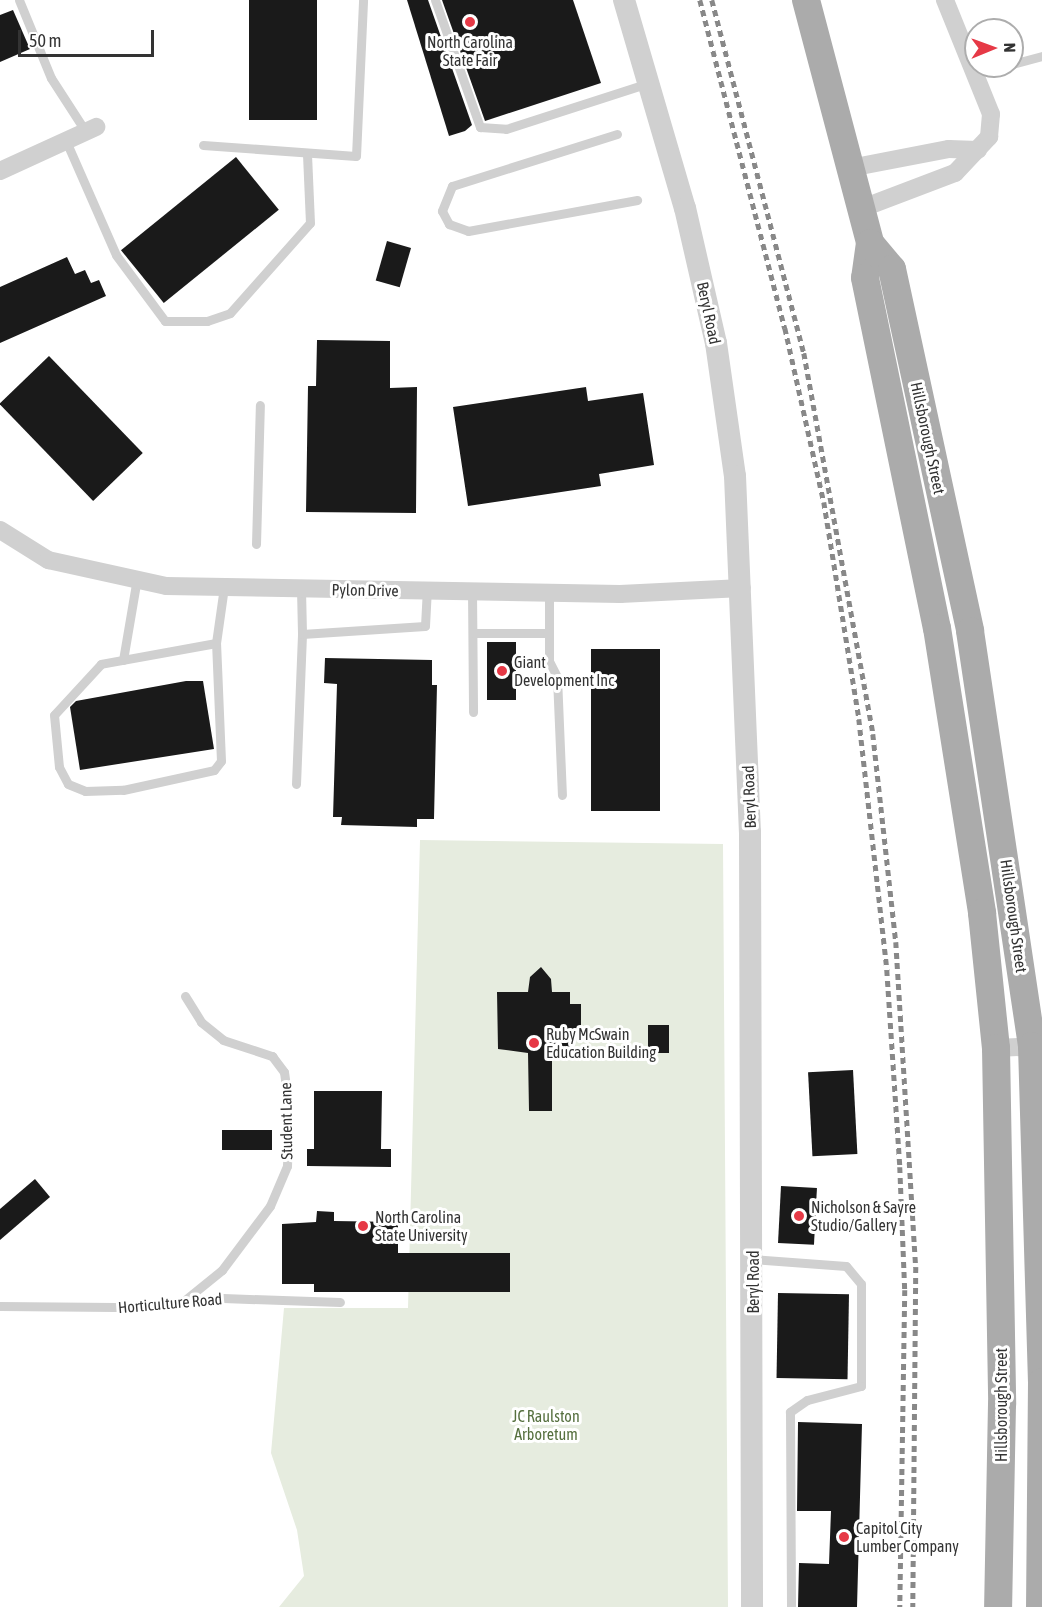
<!DOCTYPE html>
<style>
body{margin:0}
#map{position:relative;width:1042px;height:1607px;overflow:hidden;background:#fff;font-family:"Asap Condensed",sans-serif}
div>[style]{position:absolute}
[style*='--x']{left:calc(var(--x)*1px);top:calc(var(--y)*1px);width:calc(var(--w)*1px);rotate:calc(var(--a)*1deg)}
.green>*{inset:0;background:#e6ecdf}
.building>*{inset:0;background:#1a1a1a;transform-origin:0 0}
.service>*{height:9px;margin:-4.5px;padding:0 4.5px;transform-origin:4.5px;border-radius:4.5px;background:#d0d0d0}
.minor>*{height:18px;margin:-9px;padding:0 9px;transform-origin:9px;border-radius:9px;background:#d0d0d0}
.tertiary>*{height:22px;margin:-11px;padding:0 11px;transform-origin:11px;border-radius:11px;background:#d0d0d0}
.primary>*{height:28px;margin:-14px;padding:0 14px;transform-origin:14px;border-radius:14px;background:#ababab}
.rail>*{height:4.5px;margin-top:-2.25px;transform-origin:0;background:repeating-linear-gradient(90deg,#888 0 6px,transparent 0 10.5px)}
.dots>*{width:16px;height:16px;translate:-50% -50%;box-sizing:border-box;border:3px solid #fff;border-radius:50%}
span{translate:-50% -50%;white-space:nowrap;text-align:center;line-height:1.15;-webkit-text-stroke:6px #fff;paint-order:stroke}
.poi-label{font-size:16px;color:#333}
.left{translate:0 -50%;text-align:left}
.street-label{font-size:16px;color:#333}
.park-label{font-size:16px;color:#56703f}
.north{position:absolute;left:964px;top:18px;width:60px;height:60px;box-sizing:border-box;background:#fff;border:2px solid #adadad;border-radius:50%;rotate:89deg;font-size:16px;font-weight:700;line-height:24px;text-align:center;color:#333}
.north::after{content:'';display:block;margin:auto;width:21px;height:27px;background:#e63946;clip-path:polygon(50% 0,100% 100%,50% 72%,0 100%)}
.scale{position:absolute;left:18px;top:30px;width:136px;height:27px;box-sizing:border-box;border:3px solid #333;border-top:0;padding-left:8px;font-size:18px;line-height:21px;white-space:nowrap;color:#333;-webkit-text-stroke:4px #fff;paint-order:stroke}
</style>
<div id="map">
<div class="green">
<i style="clip-path:polygon(420px 840px,723px 844px,728px 1607px,279px 1607px,304px 1576px,297px 1530px,271px 1453px,284px 1308px,408px 1308px)"></i>
</div>
<div class="building">
<i style="left:249px;top:0;width:68px;height:120px"></i>
<i style="clip-path:polygon(407px 0,428px 0,472px 125px,465px 131px,449px 136px)"></i>
<i style="clip-path:polygon(442px 0,573px 0,601px 83px,485px 121px)"></i>
<i style="clip-path:polygon(13px 10px,30px 49px,0 62px,0 15px)"></i>
<i style="left:236px;top:157px;width:68px;height:148px;rotate:51deg"></i>
<i style="left:387px;top:241px;width:25px;height:41px;rotate:16deg"></i>
<i style="clip-path:polygon(67px 257px,75px 274px,85px 270px,91px 283px,99px 280px,106px 296px,0 343px,0 287px)"></i>
<i style="clip-path:polygon(317px 340px,390px 341px,390px 388px,417px 387px,416px 513px,306px 512px,308px 386px,316px 386px)"></i>
<i style="left:49px;top:356px;width:135px;height:69px;rotate:46deg"></i>
<i style="clip-path:polygon(586px 387px,588px 401px,643px 393px,654px 465px,599px 474px,601px 486px,468px 506px,453px 407px)"></i>
<i style="left:487px;top:642px;width:29px;height:58px"></i>
<i style="left:591px;top:649px;width:69px;height:162px"></i>
<i style="clip-path:polygon(325px 658px,432px 660px,432px 685px,437px 685px,434px 819px,417px 819px,417px 827px,341px 825px,342px 817px,333px 817px,337px 684px,324px 683px)"></i>
<i style="clip-path:polygon(186px 681px,203px 681px,214px 749px,80px 770px,70px 707px,76px 701px)"></i>
<i style="clip-path:polygon(541px 967px,551px 979px,552px 992px,570px 992px,570px 1004px,581px 1004px,581px 1038px,569px 1038px,570px 1048px,552px 1048px,552px 1111px,529px 1111px,528px 1053px,498px 1049px,497px 992px,528px 992px,530px 977px)"></i>
<i style="left:648px;top:1025px;width:21px;height:28px"></i>
<i style="left:853px;top:1070px;width:84px;height:45px;rotate:87deg"></i>
<i style="clip-path:polygon(314px 1091px,382px 1091px,381px 1149px,391px 1149px,391px 1167px,307px 1166px,307px 1149px,314px 1149px)"></i>
<i style="left:272px;top:1130px;width:20px;height:50px;rotate:90deg"></i>
<i style="clip-path:polygon(35px 1179px,50px 1197px,0 1240px,0 1209px)"></i>
<i style="left:781px;top:1186px;width:36px;height:57px;rotate:3deg"></i>
<i style="clip-path:polygon(317px 1211px,334px 1212px,334px 1221px,398px 1222px,398px 1253px,510px 1253px,510px 1292px,314px 1292px,314px 1284px,282px 1284px,282px 1224px,316px 1222px)"></i>
<i style="left:778px;top:1293px;width:71px;height:85px;rotate:1deg"></i>
<i style="clip-path:polygon(798px 1422px,862px 1424px,857px 1607px,798px 1607px,799px 1563px,829px 1564px,831px 1511px,797px 1511px)"></i>
</div>
<div class="service">
<i style="--x:19;--y:0;--w:84;--a:67.7"></i>
<i style="--x:51;--y:78;--w:64;--a:57.1"></i>
<i style="--x:435;--y:0;--w:135;--a:70.5"></i>
<i style="--x:480;--y:127;--w:26;--a:4"></i>
<i style="--x:506;--y:129;--w:149;--a:-17.9"></i>
<i style="--x:1012;--y:64;--w:31;--a:-15"></i>
<i style="--x:976;--y:73;--w:29;--a:-14"></i>
<i style="--x:617;--y:134;--w:173;--a:162.5"></i>
<i style="--x:452;--y:186;--w:27;--a:112"></i>
<i style="--x:442;--y:211;--w:15;--a:62"></i>
<i style="--x:449;--y:224;--w:20;--a:20"></i>
<i style="--x:468;--y:231;--w:172;--a:-10.4"></i>
<i style="--x:66;--y:141;--w:124;--a:66.3"></i>
<i style="--x:116;--y:255;--w:82;--a:53.4"></i>
<i style="--x:165;--y:321;--w:42;--a:0"></i>
<i style="--x:207;--y:321;--w:24;--a:-19"></i>
<i style="--x:230;--y:313;--w:120;--a:-48.4"></i>
<i style="--x:310;--y:223;--w:70;--a:-92.5"></i>
<i style="--x:203;--y:145;--w:153;--a:4.1"></i>
<i style="--x:356;--y:156;--w:156;--a:-87.4"></i>
<i style="--x:256;--y:544;--w:139;--a:-88.4"></i>
<i style="--x:301;--y:589;--w:45;--a:88.7"></i>
<i style="--x:472;--y:591;--w:121;--a:89.5"></i>
<i style="--x:549;--y:593;--w:68;--a:90"></i>
<i style="--x:549;--y:661;--w:18;--a:63"></i>
<i style="--x:557;--y:677;--w:118;--a:87.6"></i>
<i style="--x:473;--y:633;--w:75;--a:0"></i>
<i style="--x:216;--y:643;--w:117;--a:169.7"></i>
<i style="--x:101;--y:664;--w:69;--a:132.7"></i>
<i style="--x:54;--y:715;--w:52;--a:84.5"></i>
<i style="--x:59;--y:767;--w:19;--a:62"></i>
<i style="--x:68;--y:784;--w:18;--a:22"></i>
<i style="--x:85;--y:791;--w:38;--a:-2"></i>
<i style="--x:123;--y:790;--w:93;--a:-12.4"></i>
<i style="--x:214;--y:770;--w:11;--a:-52"></i>
<i style="--x:221;--y:761;--w:118;--a:-92.4"></i>
<i style="--x:216;--y:643;--w:57;--a:-81.9"></i>
<i style="--x:123;--y:660;--w:77;--a:-80.3"></i>
<i style="--x:296;--y:784;--w:150;--a:-87.7"></i>
<i style="--x:302;--y:634;--w:123;--a:-3.7"></i>
<i style="--x:425;--y:626;--w:35;--a:-87"></i>
<i style="--x:185;--y:996;--w:31;--a:58"></i>
<i style="--x:201;--y:1022;--w:28;--a:39"></i>
<i style="--x:223;--y:1040;--w:52;--a:18.1"></i>
<i style="--x:272;--y:1056;--w:20;--a:53"></i>
<i style="--x:284;--y:1072;--w:34;--a:82"></i>
<i style="--x:289;--y:1106;--w:60;--a:91.9"></i>
<i style="--x:287;--y:1166;--w:43;--a:113"></i>
<i style="--x:270;--y:1206;--w:80;--a:126.9"></i>
<i style="--x:222;--y:1270;--w:48;--a:141"></i>
<i style="--x:753;--y:1259;--w:93;--a:4.3"></i>
<i style="--x:846;--y:1266;--w:23;--a:50"></i>
<i style="--x:861;--y:1284;--w:102;--a:90"></i>
<i style="--x:861;--y:1386;--w:56;--a:165.5"></i>
<i style="--x:807;--y:1400;--w:21;--a:145"></i>
<i style="--x:790;--y:1412;--w:195;--a:89.7"></i>
<i style="--x:0;--y:1306;--w:115;--a:0.5"></i>
<i style="--x:115;--y:1307;--w:108;--a:-4.8"></i>
<i style="--x:223;--y:1298;--w:117;--a:2"></i>
</div>
<div class="minor">
<i style="--x:850;--y:168;--w:101;--a:-10.9"></i>
<i style="--x:949;--y:149;--w:29;--a:2"></i>
<i style="--x:0;--y:171;--w:106;--a:-24.6"></i>
<i style="--x:860;--y:209;--w:102;--a:-20.8"></i>
<i style="--x:955;--y:173;--w:50;--a:-46.6"></i>
<i style="--x:989;--y:137;--w:23;--a:-85"></i>
<i style="--x:991;--y:114;--w:123;--a:-112"></i>
<i style="--x:0;--y:530;--w:57;--a:32"></i>
<i style="--x:48;--y:560;--w:121;--a:12.4"></i>
<i style="--x:166;--y:586;--w:454;--a:1"></i>
<i style="--x:620;--y:594;--w:122;--a:-2.8"></i>
<i style="--x:996;--y:1048;--w:46;--a:-2.5"></i>
</div>
<div class="tertiary">
<i style="--x:624;--y:0;--w:217;--a:73.7"></i>
<i style="--x:685;--y:208;--w:139;--a:77.1"></i>
<i style="--x:716;--y:343;--w:134;--a:81.9"></i>
<i style="--x:735;--y:476;--w:356;--a:87.6"></i>
<i style="--x:750;--y:832;--w:775;--a:89.85"></i>
</div>
<div class="primary">
<i style="--x:806;--y:0;--w:251;--a:75.2"></i>
<i style="--x:870;--y:243;--w:35;--a:98"></i>
<i style="--x:865;--y:278;--w:357;--a:78.4"></i>
<i style="--x:937;--y:628;--w:289;--a:81"></i>
<i style="--x:982;--y:913;--w:136;--a:84.1"></i>
<i style="--x:996;--y:1048;--w:356;--a:89"></i>
<i style="--x:1002;--y:1404;--w:203;--a:91.1"></i>
<i style="--x:870;--y:243;--w:34;--a:50"></i>
<i style="--x:892;--y:269;--w:370;--a:77.8"></i>
<i style="--x:970;--y:631;--w:420;--a:81.5"></i>
<i style="--x:1032;--y:1046;--w:336;--a:88.3"></i>
<i style="--x:1042;--y:1382;--w:225;--a:90.5"></i>
</div>
<div class="rail">
<i style="--x:700;--y:0;--w:339;--a:75.5"></i>
<i style="--x:785;--y:328;--w:178;--a:77.4"></i>
<i style="--x:824;--y:502;--w:220;--a:80.8"></i>
<i style="--x:859;--y:719;--w:253;--a:83.6"></i>
<i style="--x:887;--y:970;--w:197;--a:86.2"></i>
<i style="--x:900;--y:1167;--w:123;--a:87.7"></i>
<i style="--x:905;--y:1290;--w:317;--a:90.9"></i>
<i style="--x:712;--y:0;--w:365;--a:75.4"></i>
<i style="--x:804;--y:353;--w:387;--a:79.7"></i>
<i style="--x:873;--y:734;--w:209;--a:83.7"></i>
<i style="--x:896;--y:942;--w:326;--a:86.5"></i>
<i style="--x:916;--y:1267;--w:340;--a:90.5"></i>
</div>
<div class="dots">
<i style="left:470px;top:22px;background:#e63946"></i>
<i style="left:502px;top:671px;background:#e63946"></i>
<i style="left:534px;top:1043px;background:#e63946"></i>
<i style="left:799px;top:1216px;background:#e63946"></i>
<i style="left:363px;top:1226px;background:#e63946"></i>
<i style="left:844px;top:1537px;background:#e63946"></i>
</div>
<div class="poi-label">
<span style="left:470px;top:51px">North Carolina<br>State Fair</span>
<span class="left" style="left:514px;top:671px">Giant<br>Development Inc</span>
<span class="left" style="left:546px;top:1043px">Ruby McSwain<br>Education Building</span>
<span class="left" style="left:811px;top:1216px">Nicholson &amp; Sayre<br>Studio/Gallery</span>
<span class="left" style="left:375px;top:1226px">North Carolina<br>State University</span>
<span class="left" style="left:856px;top:1537px">Capitol City<br>Lumber Company</span>
</div>
<div class="street-label">
<span style="left:709px;top:313px;rotate:78deg">Beryl Road</span>
<span style="left:928px;top:438px;rotate:78deg">Hillsborough Street</span>
<span style="left:365px;top:590px;rotate:1deg">Pylon Drive</span>
<span style="left:749px;top:797px;rotate:-92deg">Beryl Road</span>
<span style="left:1014px;top:916px;rotate:82deg">Hillsborough Street</span>
<span style="left:286px;top:1121px;rotate:-91deg">Student Lane</span>
<span style="left:753px;top:1282px;rotate:-90deg">Beryl Road</span>
<span style="left:170px;top:1303px;rotate:-5deg">Horticulture Road</span>
<span style="left:1001px;top:1405px;rotate:-90deg">Hillsborough Street</span>
</div>
<div class="park-label">
<span style="left:546px;top:1425px">JC Raulston<br>Arboretum</span>
</div>
<div class="north">N</div>
<div class="scale">50 m</div>
</div>
